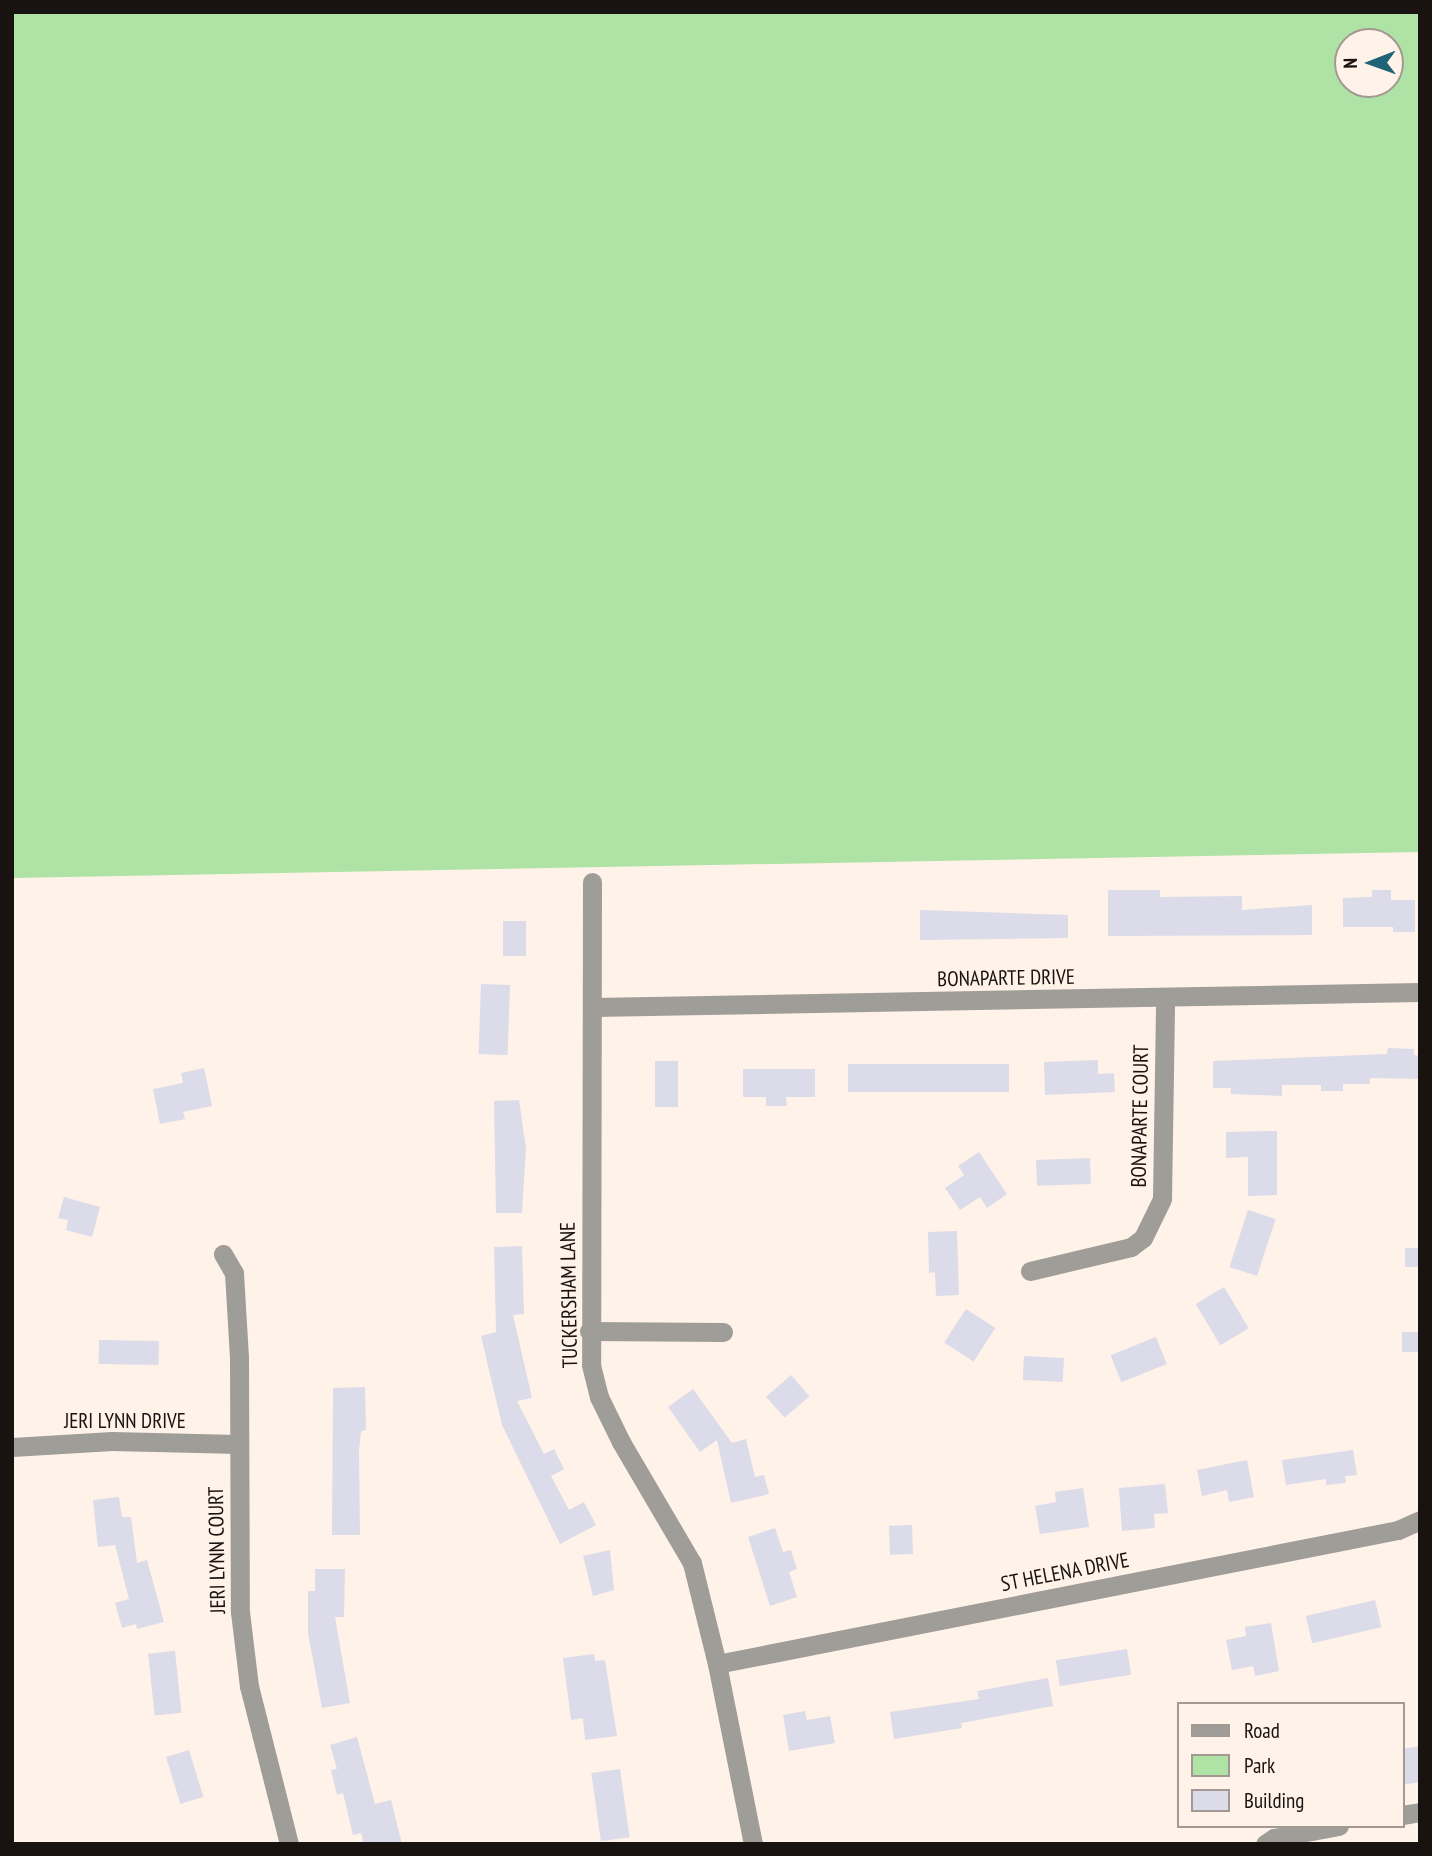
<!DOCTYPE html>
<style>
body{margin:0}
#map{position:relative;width:1432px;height:1856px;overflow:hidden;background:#fff2e8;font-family:"PT Sans Narrow",sans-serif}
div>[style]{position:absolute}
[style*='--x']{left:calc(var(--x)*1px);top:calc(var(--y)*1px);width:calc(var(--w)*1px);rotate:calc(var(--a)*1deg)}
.green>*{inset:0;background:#afe3a5}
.building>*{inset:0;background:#dcdbe9;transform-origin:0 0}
.minor>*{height:19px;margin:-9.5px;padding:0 9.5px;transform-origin:9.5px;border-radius:9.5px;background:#9f9d97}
span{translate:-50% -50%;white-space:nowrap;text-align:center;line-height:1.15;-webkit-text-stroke:6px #fff2e8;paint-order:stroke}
.street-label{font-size:21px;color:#181310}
.frame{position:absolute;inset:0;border:14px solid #181310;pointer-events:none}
.legend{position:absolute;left:1177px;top:1702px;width:228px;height:126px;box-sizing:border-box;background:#fff2e8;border:2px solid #a39992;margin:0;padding:9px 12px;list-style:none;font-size:21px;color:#181310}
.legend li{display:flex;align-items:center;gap:14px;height:35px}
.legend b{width:35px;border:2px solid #a39992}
.north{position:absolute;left:1334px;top:28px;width:70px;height:70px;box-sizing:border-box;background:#fff2e8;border:2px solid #a39992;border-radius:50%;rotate:269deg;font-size:19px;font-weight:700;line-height:28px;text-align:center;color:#181310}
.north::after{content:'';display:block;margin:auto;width:24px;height:32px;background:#206376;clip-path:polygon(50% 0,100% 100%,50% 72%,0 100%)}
</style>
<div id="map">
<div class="green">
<i style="clip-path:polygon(evenodd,12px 12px,1420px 12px,1420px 852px,12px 878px,12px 12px,1348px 42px,1390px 42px,1390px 84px,1348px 84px,1348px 42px)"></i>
</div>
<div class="building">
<i style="clip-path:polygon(1108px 890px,1160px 890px,1160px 897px,1242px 896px,1242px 910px,1312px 905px,1312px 935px,1108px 936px)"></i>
<i style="clip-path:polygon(1372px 890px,1391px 890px,1391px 900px,1415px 900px,1415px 932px,1393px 932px,1393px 927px,1343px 927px,1343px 898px,1372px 897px)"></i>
<i style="clip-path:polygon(920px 910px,1068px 915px,1068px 938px,920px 940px)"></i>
<i style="left:503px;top:921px;width:23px;height:35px"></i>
<i style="left:481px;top:984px;width:29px;height:70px;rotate:2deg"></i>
<i style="clip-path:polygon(1388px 1048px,1414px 1049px,1414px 1055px,1420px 1056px,1420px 1079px,1370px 1078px,1370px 1084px,1343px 1084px,1343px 1091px,1321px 1091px,1321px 1085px,1282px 1085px,1282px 1096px,1231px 1094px,1231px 1088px,1213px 1088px,1213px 1061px,1387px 1054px)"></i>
<i style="clip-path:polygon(1098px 1060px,1098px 1074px,1114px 1073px,1115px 1092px,1045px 1095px,1044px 1062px)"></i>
<i style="left:655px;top:1061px;width:23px;height:46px"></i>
<i style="left:1009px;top:1064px;width:28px;height:161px;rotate:90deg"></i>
<i style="clip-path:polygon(204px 1068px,212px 1106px,183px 1112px,185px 1119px,160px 1124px,153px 1089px,183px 1083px,181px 1073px)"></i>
<i style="clip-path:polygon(743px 1069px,815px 1069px,815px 1097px,786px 1097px,787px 1106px,766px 1106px,766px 1097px,743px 1097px)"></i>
<i style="clip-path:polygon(519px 1100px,526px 1149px,522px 1213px,496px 1213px,494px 1101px)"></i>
<i style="clip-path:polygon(1277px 1131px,1277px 1195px,1248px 1196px,1248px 1157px,1226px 1158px,1226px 1132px)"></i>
<i style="clip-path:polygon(979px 1152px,1007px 1194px,987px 1208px,980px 1197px,960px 1210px,945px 1188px,964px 1175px,958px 1166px)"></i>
<i style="left:1090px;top:1158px;width:26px;height:54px;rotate:88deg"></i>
<i style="clip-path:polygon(64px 1197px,100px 1207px,92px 1237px,66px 1230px,68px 1220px,58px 1218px)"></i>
<i style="left:1248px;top:1210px;width:29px;height:60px;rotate:18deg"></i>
<i style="clip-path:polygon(957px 1231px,959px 1295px,936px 1296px,935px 1272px,929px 1273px,928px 1232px)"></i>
<i style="clip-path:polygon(522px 1246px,524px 1314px,513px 1315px,532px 1398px,517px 1401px,544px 1454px,554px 1449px,564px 1469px,551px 1476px,569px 1510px,584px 1502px,596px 1525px,560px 1544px,502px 1425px,481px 1336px,496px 1332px,494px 1247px)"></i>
<i style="left:1405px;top:1248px;width:15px;height:19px"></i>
<i style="left:1224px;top:1287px;width:48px;height:33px;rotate:59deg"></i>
<i style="left:966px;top:1309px;width:35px;height:40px;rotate:33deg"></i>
<i style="left:1402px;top:1332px;width:18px;height:20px"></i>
<i style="left:1156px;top:1337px;width:29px;height:49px;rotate:68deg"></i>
<i style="left:99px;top:1340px;width:60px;height:24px;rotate:1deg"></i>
<i style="left:1024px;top:1356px;width:40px;height:24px;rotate:3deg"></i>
<i style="left:791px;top:1375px;width:28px;height:33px;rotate:49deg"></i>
<i style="clip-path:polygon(365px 1387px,366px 1430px,361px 1431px,359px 1450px,360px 1535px,332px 1535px,333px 1388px)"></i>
<i style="clip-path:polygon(693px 1389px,732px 1443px,746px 1439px,755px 1477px,764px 1475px,769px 1494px,731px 1503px,717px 1440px,700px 1452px,668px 1407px)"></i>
<i style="clip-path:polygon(1353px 1450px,1357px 1475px,1345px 1476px,1346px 1483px,1326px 1485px,1326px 1479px,1286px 1485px,1282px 1460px)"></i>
<i style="clip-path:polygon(1247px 1460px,1254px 1497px,1229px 1502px,1227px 1490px,1202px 1496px,1197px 1470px)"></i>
<i style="clip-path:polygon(1165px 1484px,1168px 1513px,1154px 1514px,1155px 1528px,1122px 1531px,1119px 1488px)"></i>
<i style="clip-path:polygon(1083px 1488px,1089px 1527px,1040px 1534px,1035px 1506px,1056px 1502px,1055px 1492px)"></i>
<i style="clip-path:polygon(119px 1497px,122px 1517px,131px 1517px,137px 1563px,147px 1560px,164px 1622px,137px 1629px,136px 1624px,122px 1628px,115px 1603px,129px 1599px,115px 1545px,98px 1547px,93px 1500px)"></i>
<i style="left:912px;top:1525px;width:29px;height:23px;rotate:88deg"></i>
<i style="clip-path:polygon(775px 1528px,783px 1552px,791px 1550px,797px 1569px,789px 1572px,797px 1597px,770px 1606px,748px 1537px)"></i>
<i style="clip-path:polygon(610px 1550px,614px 1590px,593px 1596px,583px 1556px)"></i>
<i style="clip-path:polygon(315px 1569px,345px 1569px,344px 1617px,335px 1617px,350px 1703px,322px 1708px,308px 1633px,308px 1591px,315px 1591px)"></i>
<i style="left:1375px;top:1600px;width:28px;height:71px;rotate:77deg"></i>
<i style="clip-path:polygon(1271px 1623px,1279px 1671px,1255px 1676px,1253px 1666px,1232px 1670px,1226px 1640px,1246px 1636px,1245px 1627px)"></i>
<i style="left:1127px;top:1649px;width:26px;height:72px;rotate:81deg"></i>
<i style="left:175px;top:1651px;width:62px;height:27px;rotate:84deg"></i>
<i style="clip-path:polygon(594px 1654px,595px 1661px,605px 1660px,617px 1736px,585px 1740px,583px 1718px,571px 1720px,563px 1658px)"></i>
<i style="clip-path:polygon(1048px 1678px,1053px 1706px,961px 1723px,962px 1728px,894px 1739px,890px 1712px,979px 1699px,977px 1691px)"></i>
<i style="clip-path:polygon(805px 1711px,807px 1720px,830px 1716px,835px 1743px,789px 1751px,783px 1715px)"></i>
<i style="clip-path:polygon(357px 1737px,375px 1804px,391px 1800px,402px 1844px,364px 1844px,361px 1833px,353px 1835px,343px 1793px,337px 1795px,331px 1770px,337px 1769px,330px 1745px)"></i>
<i style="clip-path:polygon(1420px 1746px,1420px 1782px,1402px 1785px,1402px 1749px)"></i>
<i style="left:189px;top:1750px;width:49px;height:24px;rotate:73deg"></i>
<i style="left:620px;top:1769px;width:69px;height:29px;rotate:82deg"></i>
</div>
<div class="minor">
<i style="--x:592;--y:882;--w:483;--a:90.1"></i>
<i style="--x:591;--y:1365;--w:33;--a:76"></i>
<i style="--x:599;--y:1397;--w:50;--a:63.9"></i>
<i style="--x:621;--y:1442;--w:140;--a:59.6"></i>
<i style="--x:692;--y:1563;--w:104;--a:76.1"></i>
<i style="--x:717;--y:1664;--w:184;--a:78.7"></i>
<i style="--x:593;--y:1007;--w:827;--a:-1.04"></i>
<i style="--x:223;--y:1254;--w:22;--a:60"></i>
<i style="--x:234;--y:1273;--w:85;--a:86.6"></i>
<i style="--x:239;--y:1358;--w:254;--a:89.8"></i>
<i style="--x:240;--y:1612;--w:75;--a:83.1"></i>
<i style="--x:249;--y:1686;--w:163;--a:75.8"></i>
<i style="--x:1030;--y:1271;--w:104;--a:-13.4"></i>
<i style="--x:1131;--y:1247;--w:15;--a:-37"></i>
<i style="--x:1143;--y:1238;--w:43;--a:-64"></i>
<i style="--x:1162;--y:1199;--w:201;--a:-89.1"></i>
<i style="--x:589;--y:1331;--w:134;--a:0.4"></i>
<i style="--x:12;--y:1447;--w:100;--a:-3.4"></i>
<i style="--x:112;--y:1441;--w:126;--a:1.4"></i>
<i style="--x:717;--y:1664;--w:694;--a:-11.13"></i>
<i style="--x:1398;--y:1530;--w:24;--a:-24"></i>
<i style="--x:1402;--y:1815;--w:18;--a:-9"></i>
<i style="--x:1265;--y:1844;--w:11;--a:-34"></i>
<i style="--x:1274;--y:1838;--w:66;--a:-10.5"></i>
</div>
<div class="street-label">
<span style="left:1006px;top:978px;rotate:-1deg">BONAPARTE DRIVE</span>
<span style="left:1140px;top:1116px;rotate:-89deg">BONAPARTE COURT</span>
<span style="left:569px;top:1295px;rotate:-91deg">TUCKERSHAM LANE</span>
<span style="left:125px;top:1421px">JERI LYNN DRIVE</span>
<span style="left:217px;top:1550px;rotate:-91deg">JERI LYNN COURT</span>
<span style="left:1065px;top:1572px;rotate:-11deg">ST HELENA DRIVE</span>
</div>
<div class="frame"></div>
<ul class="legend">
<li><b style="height:9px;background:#9f9d97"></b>Road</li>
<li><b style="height:19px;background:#afe3a5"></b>Park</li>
<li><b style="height:19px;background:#dcdbe9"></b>Building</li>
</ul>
<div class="north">N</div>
</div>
